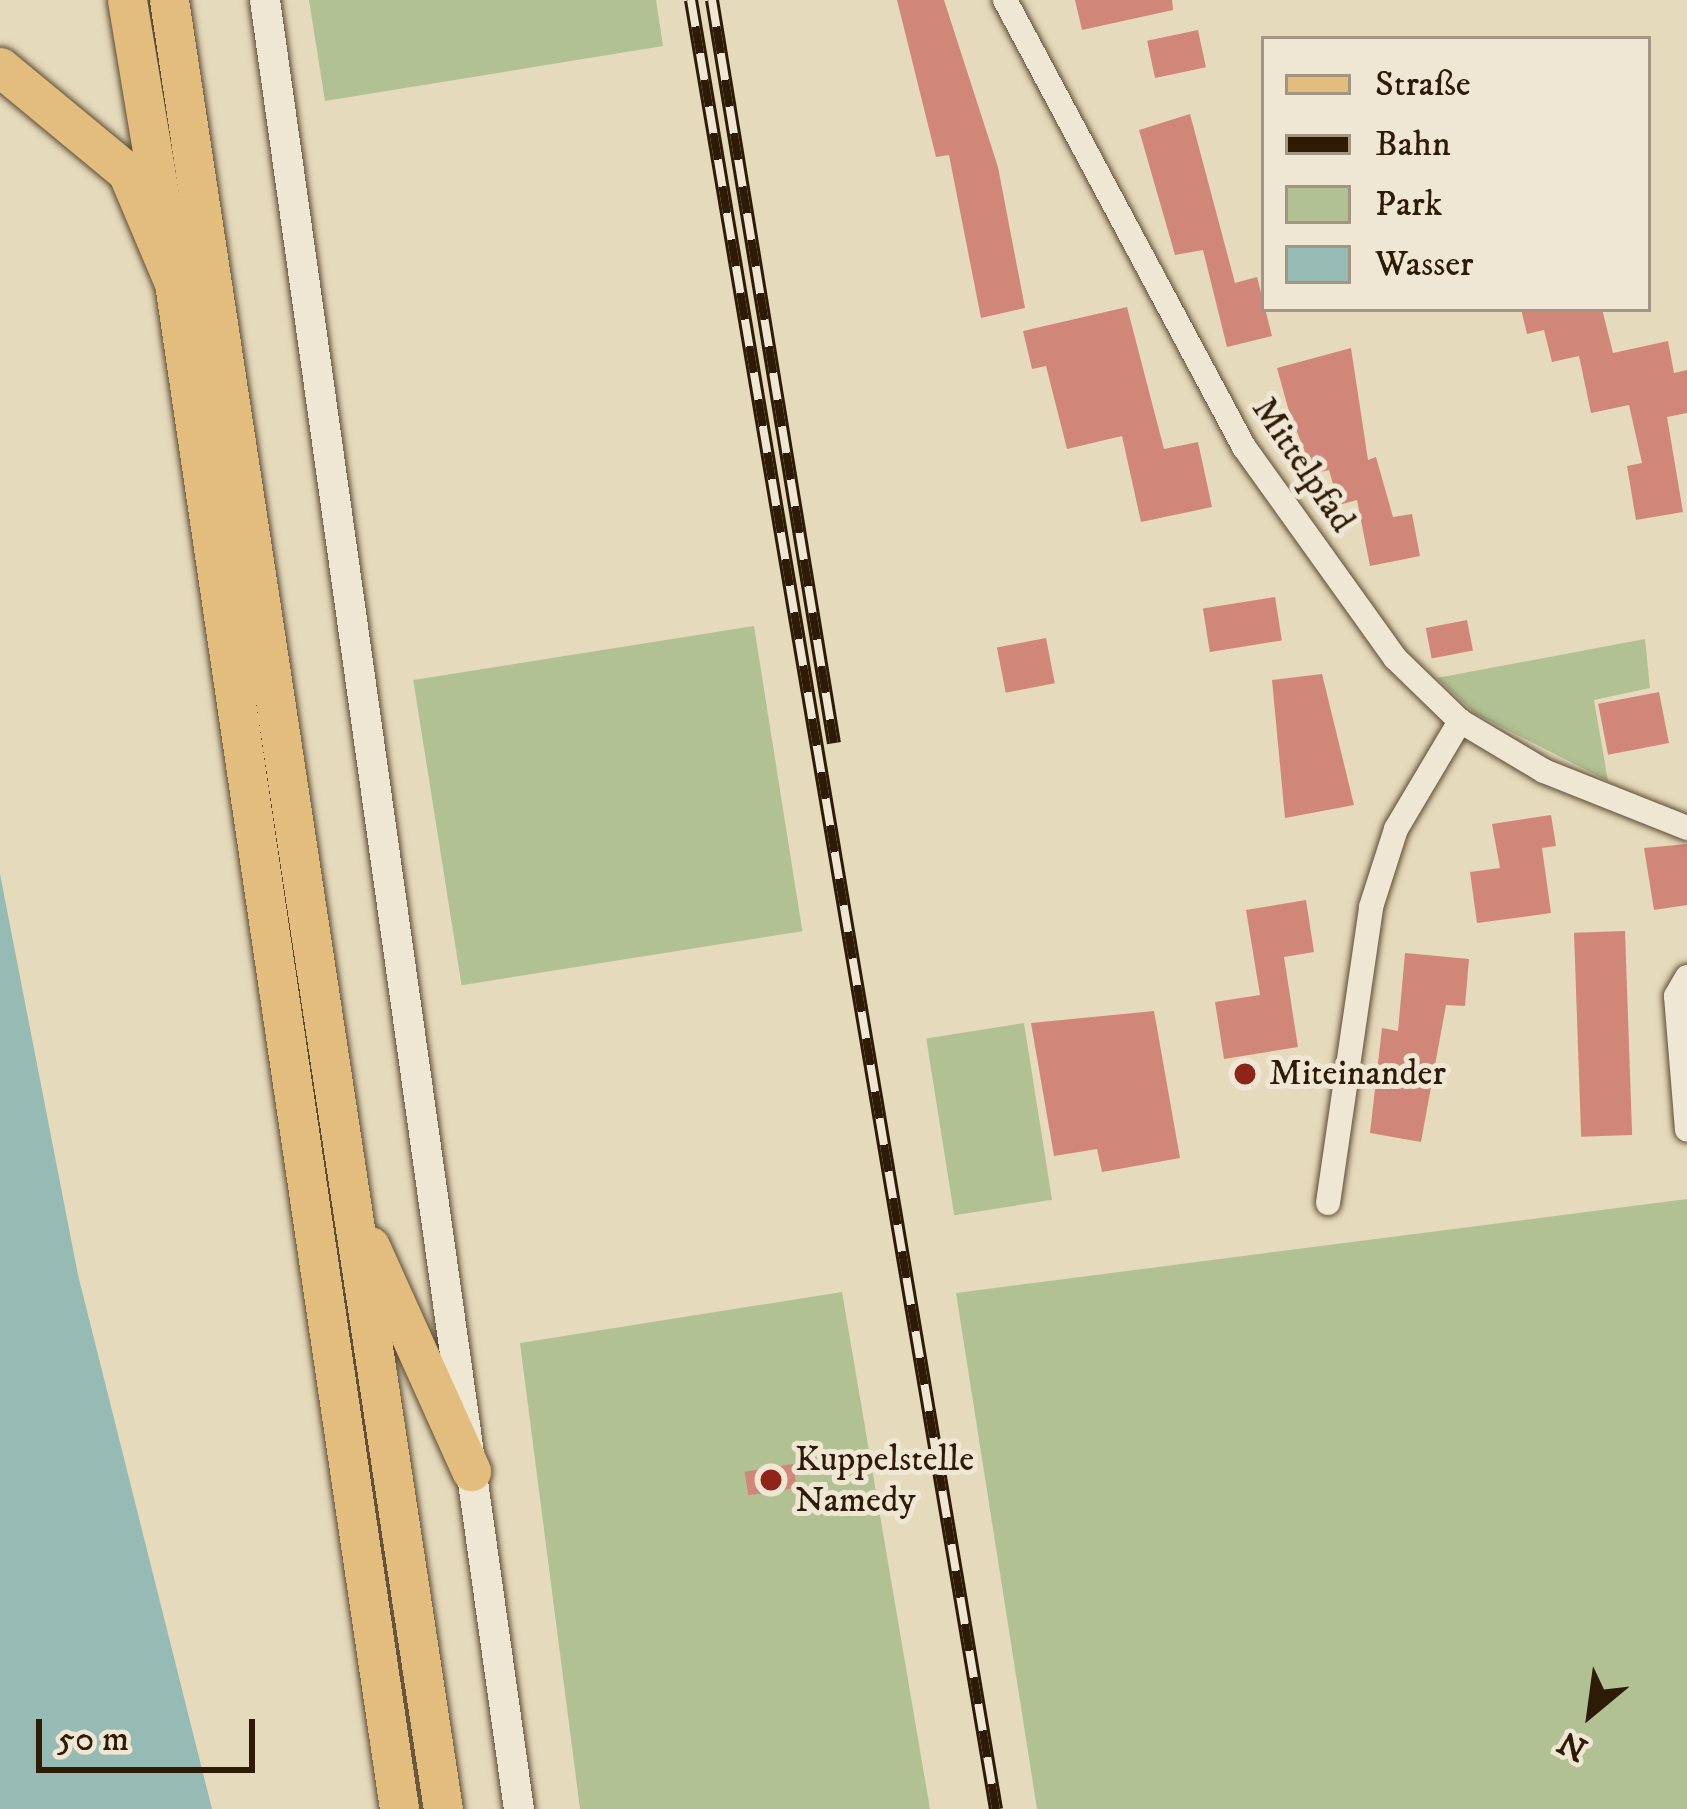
<!DOCTYPE html>
<meta charset="utf-8">
<style>
body{margin:0}
#map{position:relative;width:1687px;height:1809px;overflow:hidden;background:#e6dabc;font-family:"IM FELL DW Pica",serif}
div>[style]{position:absolute}
[style*='--x']{left:calc(var(--x)*1px);top:calc(var(--y)*1px);width:calc(var(--w)*1px);rotate:calc(var(--a)*1deg)}
.green>*{inset:0;background:#b1c194;transform-origin:0 0}
.water>*{inset:0;background:#96bab4}
.building>*{inset:0;background:#d0877a;transform-origin:0 0}
.roads{filter:drop-shadow(0 0 3px #5c4b33) drop-shadow(0 0 3px #5c4b33)}
.minor>*{height:24px;margin:-12px;padding:0 12px;transform-origin:12px;border-radius:12px;background:#efe7d3}
.tertiary>*{height:30px;margin:-15px;padding:0 15px;transform-origin:15px;border-radius:15px;background:#efe7d3}
.primary>*{height:39px;margin:-19.5px;padding:0 19.5px;transform-origin:19.5px;border-radius:19.5px;background:#e3bd7e}
.trunk>*{height:39px;margin:-19.5px;padding:0 19.5px;transform-origin:19.5px;border-radius:19.5px;background:#e3bd7e}
.rail>*{height:14px;margin-top:-7px;transform-origin:0;background:repeating-linear-gradient(90deg,#efe7d3 0 27px,#2e1b05 0 54px);box-sizing:border-box;border-block:3px solid #2e1b05}
.dots>*{width:33px;height:33px;translate:-50% -50%;box-sizing:border-box;border:6px solid #efe7d3;border-radius:50%}
span{translate:-50% -50%;white-space:nowrap;text-align:center;line-height:1.15;-webkit-text-stroke:10px #efe7d3;paint-order:stroke}
.street-label{font-size:36px;color:#2e1b05}
.poi-label{font-size:36px;color:#2e1b05}
.left{translate:0 -50%;text-align:left}
.legend{position:absolute;left:1261px;top:36px;width:390px;height:276px;box-sizing:border-box;background:#efe7d3;border:3px solid #a29581;margin:0;padding:15px 21px;list-style:none;font-size:36px;color:#2e1b05}
.legend li{display:flex;align-items:center;gap:24px;height:60px}
.legend b{width:60px;border:3px solid #a29581}
.north{position:absolute;left:1531px;top:1653px;width:120px;height:120px;-webkit-text-stroke:9px #efe7d3;paint-order:stroke;rotate:209deg;font-size:33px;font-weight:700;line-height:48px;text-align:center;color:#2e1b05}
.north::after{content:'';display:block;margin:auto;width:42px;height:54px;background:#2e1b05;clip-path:polygon(50% 0,100% 100%,50% 72%,0 100%)}
.scale{position:absolute;left:36px;top:1719px;width:219px;height:54px;box-sizing:border-box;border:6px solid #2e1b05;border-top:0;padding-left:15px;font-size:36px;line-height:42px;white-space:nowrap;color:#2e1b05;-webkit-text-stroke:9px #efe7d3;paint-order:stroke}
</style>
<div id="map">
<div class="green">
<i style="clip-path:polygon(309px 0,656px 0,663px 46px,325px 101px)"></i>
<i style="left:754px;top:626px;width:309px;height:345px;rotate:81deg"></i>
<i style="clip-path:polygon(1645px 639px,1650px 688px,1594px 700px,1608px 781px,1476px 714px,1437px 678px)"></i>
<i style="left:1024px;top:1023px;width:179px;height:99px;rotate:81deg"></i>
<i style="clip-path:polygon(1687px 1199px,1687px 1809px,1037px 1809px,956px 1293px)"></i>
<i style="clip-path:polygon(842px 1292px,930px 1809px,580px 1809px,520px 1343px)"></i>
</div>
<div class="water">
<i style="clip-path:polygon(0 874px,78px 1275px,212px 1809px,0 1809px)"></i>
</div>
<div class="building">
<i style="clip-path:polygon(897px 0,944px 0,998px 167px,1025px 308px,981px 318px,949px 155px,936px 157px)"></i>
<i style="clip-path:polygon(1075px 0,1172px 0,1173px 10px,1082px 30px)"></i>
<i style="left:1198px;top:30px;width:38px;height:52px;rotate:78deg"></i>
<i style="clip-path:polygon(1190px 114px,1235px 283px,1257px 277px,1272px 336px,1227px 347px,1203px 250px,1175px 255px,1139px 130px)"></i>
<i style="clip-path:polygon(1127px 307px,1164px 449px,1198px 442px,1212px 507px,1141px 522px,1122px 436px,1067px 449px,1046px 366px,1032px 369px,1023px 331px)"></i>
<i style="clip-path:polygon(1521px 309px,1602px 309px,1613px 353px,1668px 341px,1674px 373px,1687px 370px,1687px 413px,1667px 417px,1683px 512px,1636px 520px,1627px 466px,1642px 463px,1629px 405px,1591px 413px,1579px 356px,1552px 362px,1544px 330px,1527px 334px)"></i>
<i style="clip-path:polygon(1351px 348px,1368px 460px,1376px 457px,1393px 517px,1412px 514px,1420px 556px,1370px 566px,1357px 500px,1339px 505px,1329px 470px,1313px 474px,1288px 408px,1277px 368px)"></i>
<i style="left:1275px;top:597px;width:44px;height:73px;rotate:81deg"></i>
<i style="left:1467px;top:620px;width:31px;height:42px;rotate:79deg"></i>
<i style="left:1046px;top:638px;width:46px;height:50px;rotate:79deg"></i>
<i style="clip-path:polygon(1322px 674px,1354px 805px,1285px 818px,1272px 680px)"></i>
<i style="left:1659px;top:692px;width:52px;height:62px;rotate:79deg"></i>
<i style="clip-path:polygon(1551px 815px,1556px 846px,1542px 848px,1551px 913px,1477px 923px,1470px 872px,1500px 868px,1492px 824px)"></i>
<i style="clip-path:polygon(1687px 844px,1687px 905px,1654px 910px,1644px 848px)"></i>
<i style="clip-path:polygon(1306px 900px,1314px 952px,1284px 957px,1298px 1047px,1224px 1059px,1215px 1002px,1260px 995px,1246px 910px)"></i>
<i style="left:1625px;top:931px;width:204px;height:51px;rotate:88deg"></i>
<i style="clip-path:polygon(1405px 953px,1469px 959px,1465px 1006px,1446px 1005px,1421px 1142px,1370px 1133px,1382px 1028px,1398px 1031px)"></i>
<i style="clip-path:polygon(1154px 1011px,1180px 1158px,1102px 1172px,1097px 1149px,1054px 1156px,1031px 1023px)"></i>
<i style="left:793px;top:1464px;width:24px;height:49px;rotate:81deg"></i>
</div>
<div class="roads">
<div class="minor">
<i style="--x:1005;--y:0;--w:507;--a:61.87"></i>
<i style="--x:1244;--y:447;--w:259;--a:54.4"></i>
<i style="--x:1395;--y:658;--w:91;--a:44.1"></i>
<i style="--x:1460;--y:721;--w:98;--a:30.8"></i>
<i style="--x:1544;--y:771;--w:154;--a:21.7"></i>
<i style="--x:1687;--y:977;--w:22;--a:120"></i>
<i style="--x:1676;--y:996;--w:134;--a:85.3"></i>
<i style="--x:1328;--y:1203;--w:299;--a:-81.7"></i>
<i style="--x:1371;--y:907;--w:82;--a:-72.2"></i>
<i style="--x:1396;--y:829;--w:126;--a:-59.3"></i>
</div>
<div class="tertiary">
<i style="--x:265;--y:0;--w:1827;--a:82.01"></i>
</div>
<div class="primary">
<i style="--x:0;--y:67;--w:165;--a:39.6"></i>
<i style="--x:127;--y:172;--w:121;--a:67.1"></i>
<i style="--x:174;--y:283;--w:1542;--a:81.61"></i>
</div>
<div class="trunk">
<i style="--x:127;--y:0;--w:287;--a:80.6"></i>
<i style="--x:169;--y:0;--w:1830;--a:81.39"></i>
<i style="--x:370;--y:1246;--w:247;--a:65.8"></i>
</div>
</div>
<div class="rail">
<i style="--x:691;--y:0;--w:1835;--a:80.43"></i>
<i style="--x:712;--y:0;--w:753;--a:80.68"></i>
</div>
<div class="dots">
<i style="left:1245px;top:1074px;background:#8f2418"></i>
<i style="left:771px;top:1480px;background:#8f2418"></i>
</div>
<div class="street-label">
<span style="left:1303px;top:465px;rotate:56deg">Mittelpfad</span>
</div>
<div class="poi-label">
<span class="left" style="left:1269px;top:1074px">Miteinander</span>
<span class="left" style="left:795px;top:1480px">Kuppelstelle<br>Namedy</span>
</div>
<ul class="legend">
<li><b style="height:15px;background:#e3bd7e"></b>Straße</li>
<li><b style="height:15px;background:#2e1b05"></b>Bahn</li>
<li><b style="height:33px;background:#b1c194"></b>Park</li>
<li><b style="height:33px;background:#96bab4"></b>Wasser</li>
</ul>
<div class="north">N</div>
<div class="scale">50 m</div>
</div>
